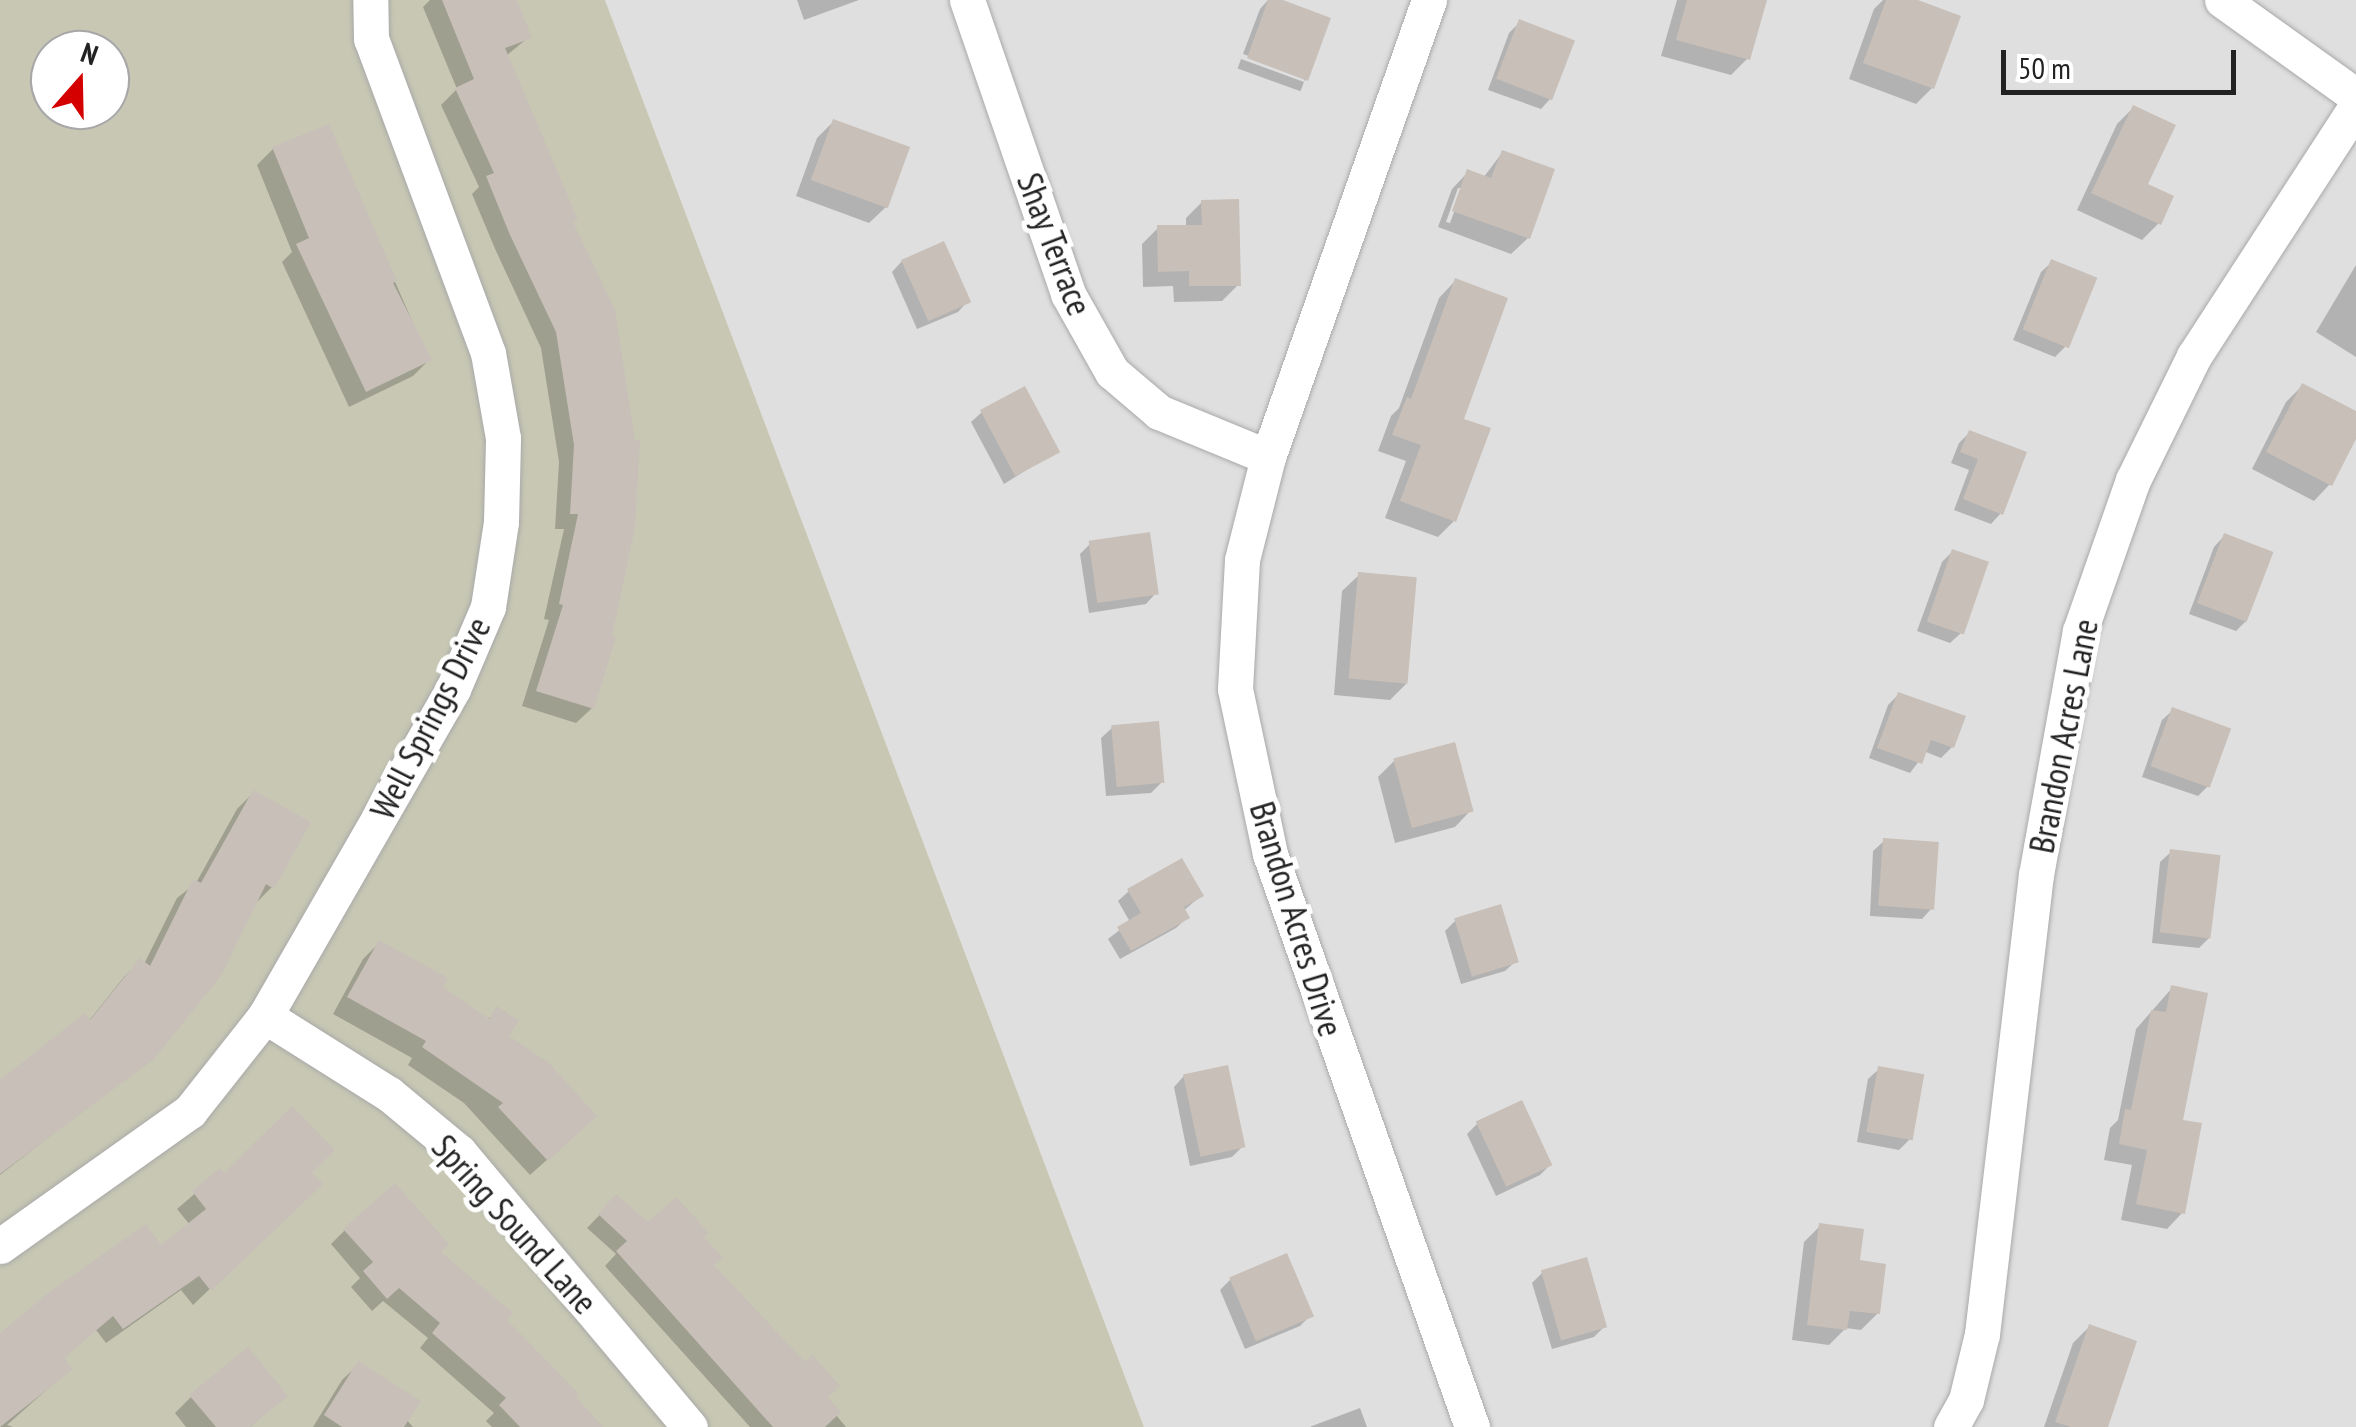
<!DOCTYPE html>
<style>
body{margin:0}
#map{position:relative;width:2356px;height:1427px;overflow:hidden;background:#f2efe9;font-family:"PT Sans Narrow",sans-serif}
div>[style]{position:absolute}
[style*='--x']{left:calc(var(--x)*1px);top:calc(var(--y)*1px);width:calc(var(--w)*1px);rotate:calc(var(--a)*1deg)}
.residential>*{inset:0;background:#e0dfdf}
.construction>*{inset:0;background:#c7c7b4}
.shadow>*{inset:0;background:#0003;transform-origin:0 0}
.building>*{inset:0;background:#c7bfb8;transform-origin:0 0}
.roads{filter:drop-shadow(0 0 2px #a9a9a9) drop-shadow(0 0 2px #a9a9a9)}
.minor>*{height:35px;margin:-17.5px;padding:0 17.5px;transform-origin:17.5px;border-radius:17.5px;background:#fff}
span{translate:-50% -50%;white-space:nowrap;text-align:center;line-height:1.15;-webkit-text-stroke:10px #fff;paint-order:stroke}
.street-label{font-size:35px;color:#222}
.north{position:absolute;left:30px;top:30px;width:100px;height:100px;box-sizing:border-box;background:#fff;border:2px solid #a7a7a7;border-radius:50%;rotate:20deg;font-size:28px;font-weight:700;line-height:40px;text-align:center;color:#222}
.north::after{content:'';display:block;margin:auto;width:35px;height:45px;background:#d40000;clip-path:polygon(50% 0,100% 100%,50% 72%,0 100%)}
.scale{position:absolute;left:2001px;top:50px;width:235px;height:45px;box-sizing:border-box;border:5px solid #222;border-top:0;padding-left:12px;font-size:30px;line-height:35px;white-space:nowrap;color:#222;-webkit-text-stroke:8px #fff;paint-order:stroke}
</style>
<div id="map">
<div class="residential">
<i style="clip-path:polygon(605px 0,2356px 0,2356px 1427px,1144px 1427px)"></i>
</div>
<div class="construction">
<i style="clip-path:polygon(evenodd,0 0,605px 0,1144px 1427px,0 1427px,0 0,50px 50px,110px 50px,110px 110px,50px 110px,50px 50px)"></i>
</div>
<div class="shadow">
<i style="clip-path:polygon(430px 0,514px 0,529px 37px,506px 56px,571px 224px,592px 708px,576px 723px,522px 706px,549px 620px,544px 619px,564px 529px,555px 529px,559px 462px,541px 348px,496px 251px,472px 194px,479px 187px,441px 105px,457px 89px,423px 7px)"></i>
<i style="clip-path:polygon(797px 0,859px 0,804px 20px)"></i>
<i style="clip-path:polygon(1268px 0,1275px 0,1306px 79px,1304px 81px,1304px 76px,1243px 54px,1260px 9px)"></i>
<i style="clip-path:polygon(1677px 0,1750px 0,1747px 59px,1731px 75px,1661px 56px)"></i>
<i style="clip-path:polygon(1883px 0,1911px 0,1932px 88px,1916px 104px,1849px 79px,1874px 9px)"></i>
<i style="clip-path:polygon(1520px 22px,1551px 98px,1541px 109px,1488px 90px,1509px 33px)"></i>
<i style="left:1241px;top:59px;width:67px;height:10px;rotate:20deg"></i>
<i style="clip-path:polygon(2133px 108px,2145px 185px,2171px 197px,2158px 224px,2142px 240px,2077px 210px,2117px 124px)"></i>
<i style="clip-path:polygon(833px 122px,886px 207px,869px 223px,796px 196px,817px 138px)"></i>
<i style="clip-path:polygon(328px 127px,429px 360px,413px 376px,349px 407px,282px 262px,292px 252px,257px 165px,273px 149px)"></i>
<i style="clip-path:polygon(evenodd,1502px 153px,1528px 238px,1511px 254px,1438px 227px,1452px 189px,1468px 172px,1483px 178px,1502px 153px,1458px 188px,1463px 188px,1450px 223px,1446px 222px,1458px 188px)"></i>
<i style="clip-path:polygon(1202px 202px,1238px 285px,1222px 301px,1174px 302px,1173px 286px,1143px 287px,1142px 244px,1158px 228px,1186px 227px,1186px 218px)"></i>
<i style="clip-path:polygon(902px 261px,968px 301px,958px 312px,917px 329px,892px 272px)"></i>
<i style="clip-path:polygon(2052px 262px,2065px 347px,2055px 357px,2013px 340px,2041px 272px)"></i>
<i style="clip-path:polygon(2356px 265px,2356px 357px,2316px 332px)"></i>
<i style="clip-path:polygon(1455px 281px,1461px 420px,1454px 521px,1438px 537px,1385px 518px,1406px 461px,1378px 451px,1391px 416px,1399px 408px,1439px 298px)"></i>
<i style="clip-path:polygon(2302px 386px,2356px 413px,2356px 434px,2330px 484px,2314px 501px,2252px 469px,2286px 402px)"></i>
<i style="clip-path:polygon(982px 412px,1057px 451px,1004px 484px,971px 422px)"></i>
<i style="clip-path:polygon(1969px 433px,2001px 513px,1991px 524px,1954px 510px,1969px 470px,1951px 463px,1959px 443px)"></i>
<i style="clip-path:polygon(2224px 536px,2246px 621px,2236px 631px,2189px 614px,2214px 547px)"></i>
<i style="clip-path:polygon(1090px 544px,1156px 593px,1146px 604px,1089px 613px,1080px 554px)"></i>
<i style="clip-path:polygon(1953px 551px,1961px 633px,1950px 643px,1917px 631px,1942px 562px)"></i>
<i style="clip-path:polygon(1359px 575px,1406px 684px,1390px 700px,1334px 695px,1342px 591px)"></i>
<i style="clip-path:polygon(1898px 695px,1952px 747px,1941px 758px,1926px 752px,1910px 773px,1869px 758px,1888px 705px)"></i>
<i style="clip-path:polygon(2173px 710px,2208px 786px,2198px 796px,2142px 777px,2162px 720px)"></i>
<i style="clip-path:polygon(1112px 728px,1162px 782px,1151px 793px,1106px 796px,1101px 738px)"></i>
<i style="clip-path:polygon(1394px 761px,1471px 810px,1455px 827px,1395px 843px,1378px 777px)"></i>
<i style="clip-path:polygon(253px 793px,272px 887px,256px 903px,152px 1057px,0 1175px,0 1081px,88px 1022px,124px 977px,140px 961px,144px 964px,177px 898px,196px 883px,237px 809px)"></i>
<i style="clip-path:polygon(1884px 841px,1932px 908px,1922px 919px,1870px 916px,1873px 851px)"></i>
<i style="clip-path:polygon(2171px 852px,2209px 938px,2199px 948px,2152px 943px,2160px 862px)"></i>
<i style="clip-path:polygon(1129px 891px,1201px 896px,1183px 911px,1187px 918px,1176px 928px,1120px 959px,1108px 939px,1130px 922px,1118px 901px)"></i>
<i style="clip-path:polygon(1455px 921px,1516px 961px,1505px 971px,1461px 984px,1445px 931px)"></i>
<i style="clip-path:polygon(379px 943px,487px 1020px,498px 1010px,506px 1036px,578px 1132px,530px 1175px,464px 1103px,408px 1065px,412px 1058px,333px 1014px,363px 959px)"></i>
<i style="clip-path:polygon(2172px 988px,2183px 1212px,2167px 1229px,2121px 1220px,2132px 1165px,2104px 1160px,2110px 1128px,2118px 1120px,2136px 1029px)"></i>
<i style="clip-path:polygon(1879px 1069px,1910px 1139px,1899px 1150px,1857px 1142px,1868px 1079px)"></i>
<i style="clip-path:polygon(1184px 1076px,1243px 1146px,1232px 1157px,1190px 1166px,1174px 1087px)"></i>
<i style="clip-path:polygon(1478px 1123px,1550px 1165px,1540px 1175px,1496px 1196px,1467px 1134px)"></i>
<i style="clip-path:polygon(220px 1172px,224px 1177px,309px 1173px,319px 1184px,193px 1305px,181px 1290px,106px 1343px,96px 1330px,62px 1359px,70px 1369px,7px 1425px,13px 1427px,0 1427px,0 1337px,160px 1248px,190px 1225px,177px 1209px)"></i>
<i style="clip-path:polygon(616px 1198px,648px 1226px,701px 1237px,711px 1265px,846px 1427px,750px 1427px,605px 1266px,616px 1254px,587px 1228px)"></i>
<i style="clip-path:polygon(1820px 1226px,1857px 1262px,1878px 1313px,1861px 1330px,1846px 1328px,1829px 1345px,1792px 1340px,1804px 1242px)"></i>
<i style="clip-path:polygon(345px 1230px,437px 1252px,599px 1427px,492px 1427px,486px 1421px,494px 1413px,420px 1348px,428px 1338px,383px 1301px,372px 1311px,351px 1287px,360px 1278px,331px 1244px)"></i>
<i style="clip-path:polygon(1543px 1272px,1605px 1326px,1594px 1337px,1552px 1349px,1532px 1283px)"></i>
<i style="clip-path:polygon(1230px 1280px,1311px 1315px,1300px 1326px,1245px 1349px,1220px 1290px)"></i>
<i style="clip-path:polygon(2089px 1327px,2105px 1427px,2044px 1427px,2073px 1343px)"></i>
<i style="clip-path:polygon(359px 1364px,406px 1419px,413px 1427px,313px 1427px,342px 1380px)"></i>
<i style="clip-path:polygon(285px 1396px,250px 1427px,186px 1427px,175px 1413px,191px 1397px)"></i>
<i style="clip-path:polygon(1360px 1408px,1367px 1427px,1310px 1427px,1312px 1426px)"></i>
</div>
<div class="building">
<i style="clip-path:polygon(442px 0,517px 0,532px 38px,505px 48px,578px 220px,573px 222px,615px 310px,635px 440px,640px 440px,635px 528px,612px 636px,616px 637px,594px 709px,536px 691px,563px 605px,559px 604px,578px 514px,570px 514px,574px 445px,556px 332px,510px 235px,486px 176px,494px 173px,455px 88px,474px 79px)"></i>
<i style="clip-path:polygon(1268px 0,1283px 0,1331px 18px,1308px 81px,1247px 58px)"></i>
<i style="clip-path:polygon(1687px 0,1767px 0,1750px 60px,1676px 40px)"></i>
<i style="clip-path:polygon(1886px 0,1918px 0,1961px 16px,1934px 89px,1863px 63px)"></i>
<i style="left:1519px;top:19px;width:60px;height:64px;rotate:21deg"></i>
<i style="clip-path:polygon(2133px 105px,2176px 125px,2148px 184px,2174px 196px,2161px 225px,2091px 193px)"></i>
<i style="left:833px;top:119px;width:82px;height:65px;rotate:20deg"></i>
<i style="clip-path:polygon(329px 124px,397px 281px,393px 283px,432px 360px,366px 392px,296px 244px,309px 238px,272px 147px)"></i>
<i style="clip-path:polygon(1502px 150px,1555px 169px,1530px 239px,1452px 211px,1467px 169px,1491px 178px)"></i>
<i style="clip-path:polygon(1239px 199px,1241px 286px,1189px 286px,1189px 271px,1158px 272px,1157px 225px,1202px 225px,1201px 200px)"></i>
<i style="left:944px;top:241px;width:67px;height:47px;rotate:66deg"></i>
<i style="left:2051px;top:259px;width:50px;height:76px;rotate:22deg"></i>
<i style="clip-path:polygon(1455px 278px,1508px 298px,1464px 419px,1491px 428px,1456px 522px,1400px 501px,1421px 445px,1392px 435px,1407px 397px,1411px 399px)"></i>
<i style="clip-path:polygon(2302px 383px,2356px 411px,2356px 439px,2332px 486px,2266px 452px)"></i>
<i style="left:1025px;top:386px;width:75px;height:51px;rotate:62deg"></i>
<i style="clip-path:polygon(1969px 430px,2027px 452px,2003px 515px,1963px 499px,1978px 459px,1960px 452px)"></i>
<i style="left:1150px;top:532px;width:63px;height:62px;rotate:82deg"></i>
<i style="left:2224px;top:533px;width:53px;height:75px;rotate:21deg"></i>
<i style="left:1952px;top:549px;width:39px;height:77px;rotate:19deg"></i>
<i style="left:1358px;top:572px;width:59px;height:107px;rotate:5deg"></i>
<i style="clip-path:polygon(1898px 692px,1966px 716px,1954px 748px,1931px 740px,1922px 764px,1877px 748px)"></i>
<i style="left:2172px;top:707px;width:63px;height:63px;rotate:20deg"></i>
<i style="left:1159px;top:721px;width:62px;height:48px;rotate:85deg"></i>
<i style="left:1455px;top:742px;width:72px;height:64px;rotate:75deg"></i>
<i style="clip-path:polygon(253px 790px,311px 822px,274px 889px,266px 884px,221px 976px,154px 1059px,0 1174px,0 1080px,85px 1013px,90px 1020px,140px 958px,150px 966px,193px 879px,201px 883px)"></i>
<i style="left:1883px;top:838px;width:56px;height:68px;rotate:4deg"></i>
<i style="left:2170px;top:849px;width:51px;height:84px;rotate:7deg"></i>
<i style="clip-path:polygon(1182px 858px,1204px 896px,1184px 907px,1190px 918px,1131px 951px,1117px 927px,1141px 913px,1127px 889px)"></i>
<i style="left:1501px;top:904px;width:61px;height:49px;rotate:73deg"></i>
<i style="clip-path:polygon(379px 940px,448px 978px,443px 987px,489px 1019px,497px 1006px,519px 1021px,509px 1036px,549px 1063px,597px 1116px,548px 1161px,498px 1107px,503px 1103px,422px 1047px,426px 1041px,347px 997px)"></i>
<i style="clip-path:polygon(2171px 985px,2208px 993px,2183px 1120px,2202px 1123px,2185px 1214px,2136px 1204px,2147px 1150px,2119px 1144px,2125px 1109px,2131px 1110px,2151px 1010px,2166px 1012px)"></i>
<i style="left:1228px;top:1065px;width:84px;height:46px;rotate:78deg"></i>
<i style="left:1878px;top:1066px;width:47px;height:67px;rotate:10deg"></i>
<i style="left:1522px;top:1100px;width:72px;height:51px;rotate:65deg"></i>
<i style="clip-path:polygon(292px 1106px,335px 1150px,312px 1173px,323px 1184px,211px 1291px,199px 1276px,123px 1329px,113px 1316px,64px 1358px,73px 1369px,0 1427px,0 1333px,52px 1290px,146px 1224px,161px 1245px,206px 1209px,192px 1191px,220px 1168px,224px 1173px)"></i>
<i style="clip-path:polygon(395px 1183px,449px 1244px,441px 1252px,513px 1313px,507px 1320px,579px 1394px,576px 1397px,603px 1427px,520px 1427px,499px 1405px,506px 1398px,432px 1333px,440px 1323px,399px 1288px,387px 1299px,363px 1271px,373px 1262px,343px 1229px)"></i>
<i style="clip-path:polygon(616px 1194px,648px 1222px,676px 1197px,709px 1233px,704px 1237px,723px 1258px,714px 1265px,805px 1362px,813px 1355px,840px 1386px,828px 1397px,841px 1412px,825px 1427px,773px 1427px,616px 1251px,627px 1241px,598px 1214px)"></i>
<i style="clip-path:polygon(1819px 1223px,1864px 1229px,1860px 1260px,1886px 1264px,1880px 1314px,1850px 1311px,1847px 1330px,1807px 1325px)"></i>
<i style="left:1287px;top:1253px;width:69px;height:63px;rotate:67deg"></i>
<i style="left:1587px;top:1257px;width:73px;height:48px;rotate:74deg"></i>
<i style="clip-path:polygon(2089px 1324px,2137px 1341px,2108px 1427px,2071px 1427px,2055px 1422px)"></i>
<i style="clip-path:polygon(248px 1347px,288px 1396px,250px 1427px,216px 1427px,189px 1395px)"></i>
<i style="clip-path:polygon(358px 1361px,421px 1401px,404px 1427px,342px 1427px,324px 1415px)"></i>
</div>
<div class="roads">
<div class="minor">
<i style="--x:967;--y:0;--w:311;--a:71"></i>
<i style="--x:1068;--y:294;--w:90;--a:60.6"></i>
<i style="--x:1112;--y:372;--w:62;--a:40.4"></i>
<i style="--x:1159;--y:412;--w:118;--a:22.4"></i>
<i style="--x:1429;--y:0;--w:485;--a:109.4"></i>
<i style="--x:1268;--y:457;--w:106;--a:104.2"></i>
<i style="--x:1242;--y:560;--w:129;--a:93.1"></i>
<i style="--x:1235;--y:689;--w:169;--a:78"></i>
<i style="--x:1270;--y:854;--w:608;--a:70.58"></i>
<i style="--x:2222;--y:0;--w:165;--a:35.6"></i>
<i style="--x:265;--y:1016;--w:146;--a:32.2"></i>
<i style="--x:389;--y:1094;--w:91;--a:39.6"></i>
<i style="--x:459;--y:1152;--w:359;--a:50"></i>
<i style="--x:0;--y:1246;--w:233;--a:-35.4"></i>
<i style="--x:190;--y:1111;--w:121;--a:-51.7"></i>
<i style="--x:265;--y:1016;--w:377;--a:-60.1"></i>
<i style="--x:453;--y:689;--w:89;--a:-66.9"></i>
<i style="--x:488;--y:607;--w:86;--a:-81.3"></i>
<i style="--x:501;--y:522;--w:84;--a:-88.6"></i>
<i style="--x:503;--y:438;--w:86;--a:-100"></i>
<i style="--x:488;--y:353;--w:335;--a:-110.4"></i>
<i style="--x:371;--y:39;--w:39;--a:-91"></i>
<i style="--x:1951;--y:1427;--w:31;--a:-61"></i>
<i style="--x:1966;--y:1400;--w:68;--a:-76.4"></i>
<i style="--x:1982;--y:1334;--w:462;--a:-83.3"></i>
<i style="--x:2036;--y:875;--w:248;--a:-79.8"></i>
<i style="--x:2080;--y:631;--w:160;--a:-70.7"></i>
<i style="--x:2133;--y:480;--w:138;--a:-63.8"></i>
<i style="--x:2194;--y:356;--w:297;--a:-57"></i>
</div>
</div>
<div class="street-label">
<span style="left:1055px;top:244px;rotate:69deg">Shay Terrace</span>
<span style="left:430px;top:718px;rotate:-63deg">Well Springs Drive</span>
<span style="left:2063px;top:736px;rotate:-79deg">Brandon Acres Lane</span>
<span style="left:1297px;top:919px;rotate:73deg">Brandon Acres Drive</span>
<span style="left:515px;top:1224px;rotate:48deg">Spring Sound Lane</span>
</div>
<div class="north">N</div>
<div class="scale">50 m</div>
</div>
